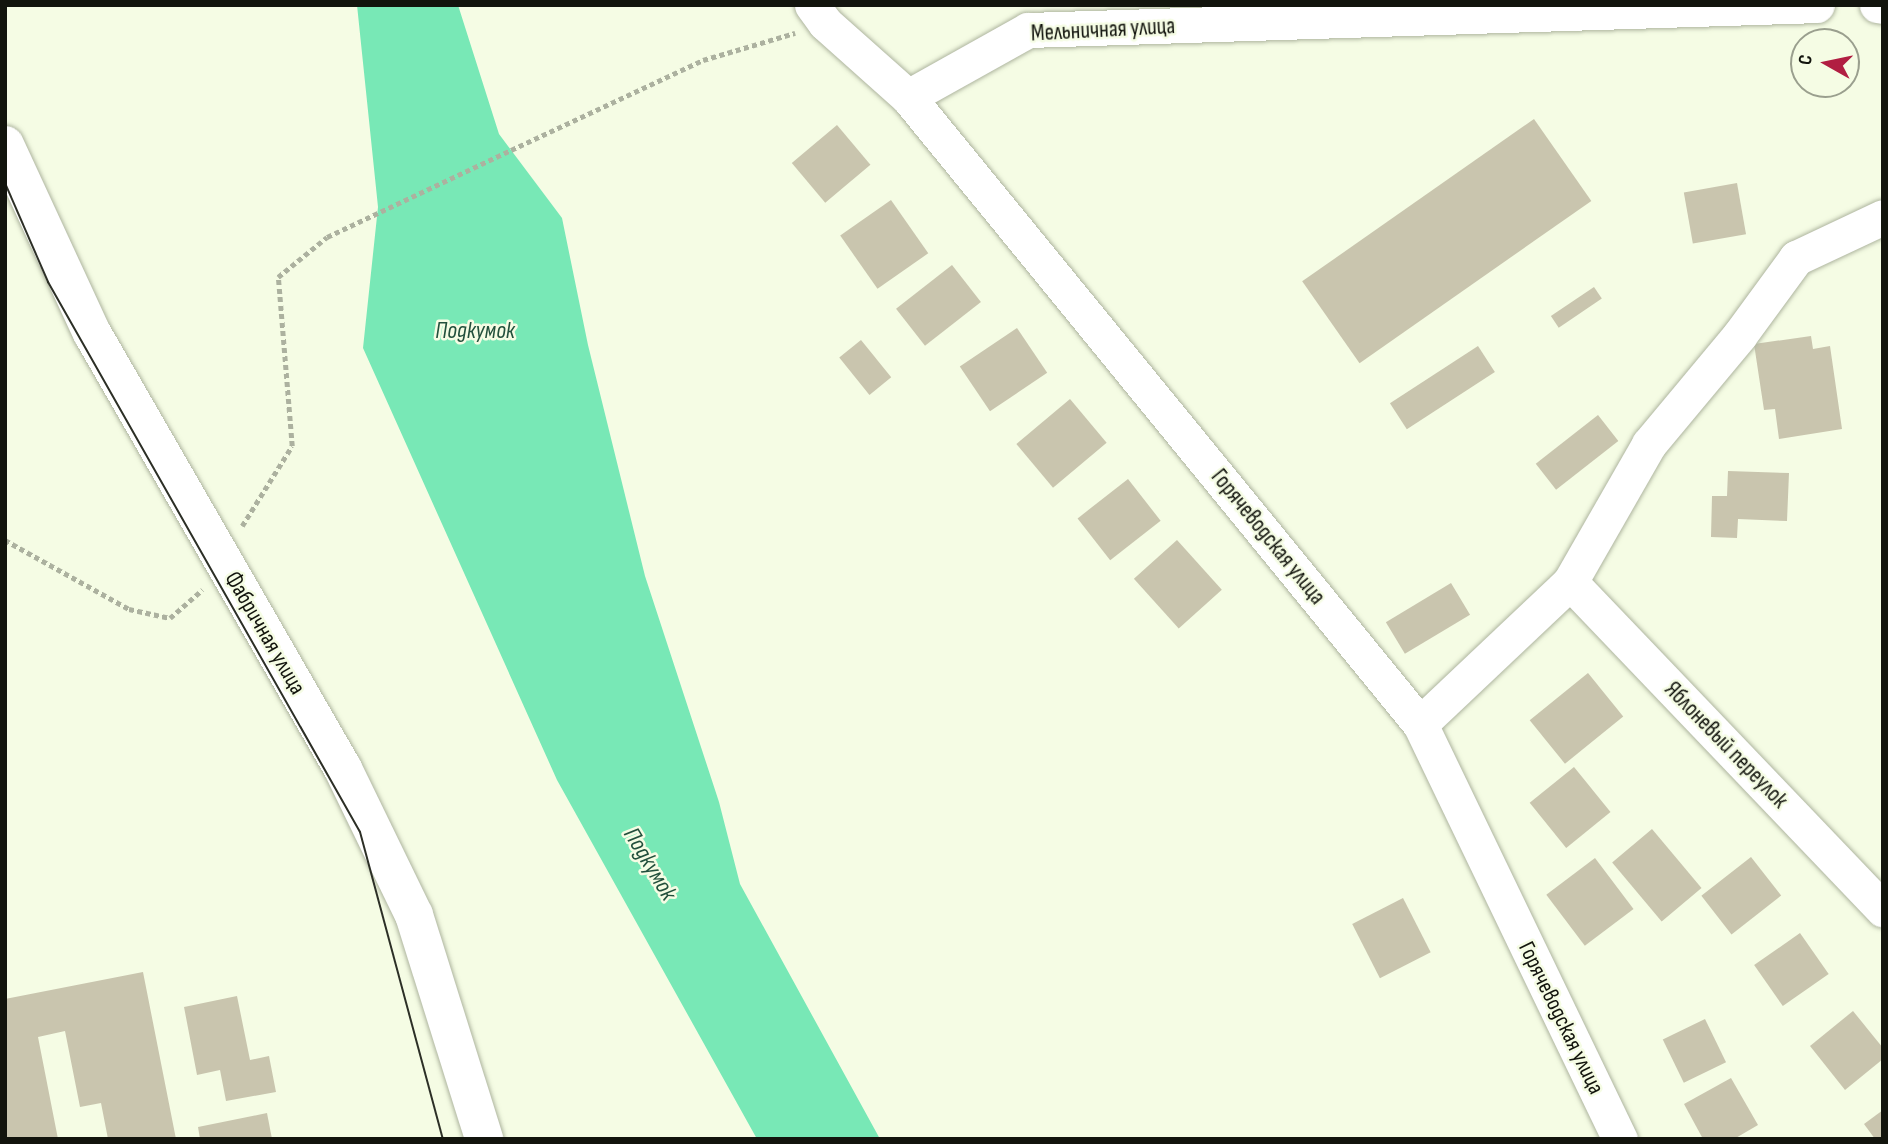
<!DOCTYPE html>
<meta charset="utf-8">
<style>
body{margin:0}
#map{position:relative;width:1888px;height:1144px;overflow:hidden;background:#f5fce4;font-family:"Sofia Sans Condensed",sans-serif}
div>[style]{position:absolute}
[style*='--x']{left:calc(var(--x)*1px);top:calc(var(--y)*1px);width:calc(var(--w)*1px);rotate:calc(var(--a)*1deg)}
.water>*{inset:0;background:#78e8b6}
.building>*{inset:0;background:#c9c5ae;transform-origin:0 0}
.path>*{height:4.5px;margin-top:-2.25px;transform-origin:0;background:repeating-linear-gradient(90deg,#acb19f 0 5px,transparent 0 8.5px)}
.roads{filter:drop-shadow(0 0 2px #aeb59f) drop-shadow(0 0 2px #aeb59f)}
.street>*{height:35px;margin:-17.5px;padding:0 17.5px;transform-origin:17.5px;border-radius:17.5px;background:#fff}
.secondary>*{height:38px;margin:-19px;padding:0 19px;transform-origin:19px;border-radius:19px;background:#fff}
.tram>*{height:2px;margin:-1px;padding:0 1px;transform-origin:1px;border-radius:1px;background:#2c2f26}
span{translate:-50% -50%;white-space:nowrap;text-align:center;line-height:1.15;-webkit-text-stroke:5px #f5fce4;paint-order:stroke}
.street-label{font-size:23px;color:#12140d}
.water-label{font-size:24px;color:#22503c;font-style:italic}
.frame{position:absolute;inset:0;border:7px solid #12140d;pointer-events:none}
.north{position:absolute;left:1790px;top:28px;width:70px;height:70px;box-sizing:border-box;background:#f5fce4;border:2px solid #9a9f8e;border-radius:50%;rotate:279deg;font-size:19px;font-weight:700;line-height:28px;text-align:center;color:#12140d}
.north::after{content:'';display:block;margin:auto;width:24px;height:32px;background:#b11e42;clip-path:polygon(50% 0,100% 100%,50% 72%,0 100%)}
</style>
<div id="map">
<div class="water">
<i style="clip-path:polygon(357px 5px,458px 5px,499px 134px,562px 218px,588px 345px,645px 576px,719px 802px,740px 884px,880px 1139px,757px 1139px,557px 780px,363px 348px,378px 207px)"></i>
</div>
<div class="building">
<i style="left:1534px;top:119px;width:100px;height:283px;rotate:55deg"></i>
<i style="left:837px;top:125px;width:52px;height:59px;rotate:50deg"></i>
<i style="left:1737px;top:183px;width:52px;height:54px;rotate:80deg"></i>
<i style="left:891px;top:200px;width:65px;height:62px;rotate:55deg"></i>
<i style="left:952px;top:265px;width:47px;height:71px;rotate:52deg"></i>
<i style="left:1594px;top:287px;width:14px;height:52px;rotate:56deg"></i>
<i style="left:1017px;top:328px;width:54px;height:69px;rotate:56deg"></i>
<i style="clip-path:polygon(1811px 336px,1813px 349px,1830px 346px,1842px 429px,1779px 439px,1775px 409px,1764px 410px,1754px 344px)"></i>
<i style="left:861px;top:340px;width:48px;height:28px;rotate:51deg"></i>
<i style="left:1478px;top:346px;width:31px;height:105px;rotate:57deg"></i>
<i style="left:1070px;top:399px;width:57px;height:70px;rotate:50deg"></i>
<i style="left:1598px;top:415px;width:33px;height:79px;rotate:52deg"></i>
<i style="clip-path:polygon(1728px 471px,1789px 473px,1787px 521px,1738px 519px,1737px 538px,1711px 537px,1712px 496px,1727px 496px)"></i>
<i style="left:1128px;top:479px;width:53px;height:64px;rotate:52deg"></i>
<i style="left:1177px;top:540px;width:67px;height:58px;rotate:48deg"></i>
<i style="left:1451px;top:583px;width:37px;height:76px;rotate:59deg"></i>
<i style="left:1588px;top:673px;width:56px;height:75px;rotate:51deg"></i>
<i style="left:1574px;top:767px;width:58px;height:57px;rotate:51deg"></i>
<i style="left:1652px;top:829px;width:77px;height:52px;rotate:50deg"></i>
<i style="left:1751px;top:857px;width:49px;height:63px;rotate:52deg"></i>
<i style="left:1595px;top:858px;width:64px;height:61px;rotate:53deg"></i>
<i style="left:1403px;top:898px;width:61px;height:57px;rotate:63deg"></i>
<i style="left:1800px;top:933px;width:50px;height:56px;rotate:55deg"></i>
<i style="clip-path:polygon(143px 972px,176px 1139px,108px 1139px,101px 1103px,80px 1107px,65px 1031px,38px 1037px,58px 1139px,5px 1139px,5px 999px)"></i>
<i style="clip-path:polygon(237px 996px,250px 1060px,269px 1056px,276px 1092px,226px 1101px,220px 1070px,197px 1075px,184px 1007px)"></i>
<i style="clip-path:polygon(1853px 1011px,1883px 1048px,1883px 1059px,1845px 1090px,1810px 1046px)"></i>
<i style="left:1705px;top:1019px;width:48px;height:47px;rotate:64deg"></i>
<i style="clip-path:polygon(1731px 1078px,1758px 1125px,1734px 1139px,1703px 1139px,1684px 1104px)"></i>
<i style="clip-path:polygon(1883px 1110px,1883px 1139px,1875px 1139px,1864px 1124px)"></i>
<i style="clip-path:polygon(267px 1113px,272px 1139px,200px 1139px,198px 1127px)"></i>
</div>
<div class="path">
<i style="--x:242;--y:526;--w:94;--a:-58"></i>
<i style="--x:292;--y:446;--w:170;--a:-94.7"></i>
<i style="--x:278;--y:277;--w:63;--a:-39.2"></i>
<i style="--x:327;--y:237;--w:204;--a:-25.3"></i>
<i style="--x:511;--y:150;--w:212;--a:-25.1"></i>
<i style="--x:703;--y:60;--w:96;--a:-16.4"></i>
<i style="--x:5;--y:540;--w:142;--a:29.1"></i>
<i style="--x:129;--y:609;--w:42;--a:12.4"></i>
<i style="--x:170;--y:618;--w:43;--a:-41.2"></i>
</div>
<div class="roads">
<div class="street">
<i style="--x:812;--y:5;--w:22;--a:54"></i>
<i style="--x:825;--y:23;--w:111;--a:41.7"></i>
<i style="--x:908;--y:97;--w:809;--a:50.77"></i>
<i style="--x:1420;--y:724;--w:461;--a:64.3"></i>
<i style="--x:1877;--y:5;--w:6;--a:9"></i>
<i style="--x:908;--y:97;--w:137;--a:-29.2"></i>
<i style="--x:1028;--y:30;--w:789;--a:-1.81"></i>
<i style="--x:1570;--y:582;--w:453;--a:46.3"></i>
<i style="--x:1420;--y:724;--w:207;--a:-43.4"></i>
<i style="--x:1570;--y:582;--w:159;--a:-60.2"></i>
<i style="--x:1649;--y:444;--w:141;--a:-50.2"></i>
<i style="--x:1739;--y:336;--w:97;--a:-53.8"></i>
<i style="--x:1796;--y:258;--w:96;--a:-25.2"></i>
</div>
<div class="secondary">
<i style="--x:5;--y:145;--w:207;--a:65.2"></i>
<i style="--x:92;--y:333;--w:503;--a:60.07"></i>
<i style="--x:343;--y:769;--w:162;--a:64.1"></i>
<i style="--x:414;--y:915;--w:235;--a:72.6"></i>
</div>
</div>
<div class="tram">
<i style="--x:5;--y:183;--w:108;--a:66.5"></i>
<i style="--x:48;--y:282;--w:632;--a:60.43"></i>
<i style="--x:360;--y:832;--w:318;--a:74.9"></i>
</div>
<div class="street-label">
<span style="left:1103px;top:30px;rotate:-3deg">Мельничная улица</span>
<span style="left:1268px;top:537px;rotate:51deg">Горячеводская улица</span>
<span style="left:265px;top:633px;rotate:60deg">Фабричная улица</span>
<span style="left:1726px;top:745px;rotate:46deg">Яблоневый переулок</span>
<span style="left:1561px;top:1018px;rotate:64deg">Горячеводская улица</span>
</div>
<div class="water-label">
<span style="left:475px;top:331px">Подкумок</span>
<span style="left:650px;top:864px;rotate:59deg">Подкумок</span>
</div>
<div class="frame"></div>
<div class="north">С</div>
</div>
